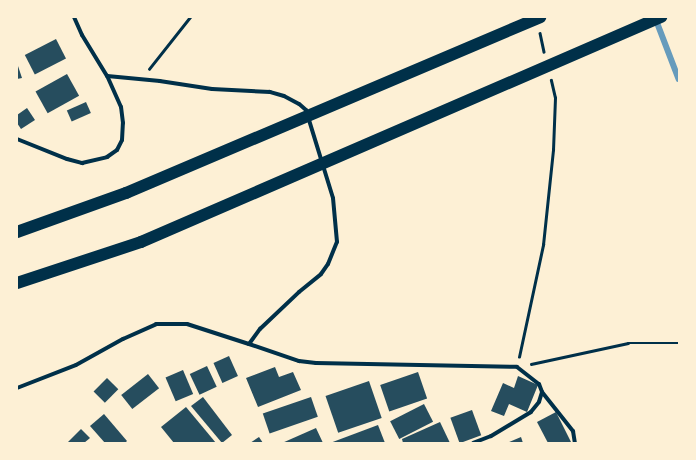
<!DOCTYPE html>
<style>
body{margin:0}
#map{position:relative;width:696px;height:460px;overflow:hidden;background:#fdf0d5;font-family:Overpass,sans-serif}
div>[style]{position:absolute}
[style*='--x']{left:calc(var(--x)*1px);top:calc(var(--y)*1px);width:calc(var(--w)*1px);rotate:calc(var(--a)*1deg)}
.stream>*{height:5.5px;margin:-2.75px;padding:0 2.75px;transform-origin:2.75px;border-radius:2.75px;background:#669bbc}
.building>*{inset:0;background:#264d5e;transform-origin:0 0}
.path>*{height:2.5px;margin:-1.25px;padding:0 1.25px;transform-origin:1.25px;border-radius:1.25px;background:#003049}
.minor>*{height:4px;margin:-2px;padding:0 2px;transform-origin:2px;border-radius:2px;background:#003049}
.motorway>*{height:12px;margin:-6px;padding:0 6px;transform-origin:6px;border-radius:6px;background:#003049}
span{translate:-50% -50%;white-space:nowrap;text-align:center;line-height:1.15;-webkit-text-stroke:3px #fdf0d5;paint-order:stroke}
.frame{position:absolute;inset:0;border:18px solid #fdf0d5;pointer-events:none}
</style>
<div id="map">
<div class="stream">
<i style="--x:656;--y:19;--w:64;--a:69"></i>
</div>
<div class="building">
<i style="left:56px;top:39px;width:22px;height:35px;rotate:63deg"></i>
<i style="clip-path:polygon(17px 63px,22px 78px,17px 79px)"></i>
<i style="left:67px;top:74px;width:25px;height:36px;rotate:61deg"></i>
<i style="left:86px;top:102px;width:12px;height:21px;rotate:66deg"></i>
<i style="clip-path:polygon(27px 108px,35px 120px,21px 129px,17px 123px,17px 115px)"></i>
<i style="left:229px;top:356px;width:22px;height:17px;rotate:66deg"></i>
<i style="left:207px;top:366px;width:23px;height:19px;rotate:65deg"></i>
<i style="clip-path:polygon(275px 367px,279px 377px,293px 372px,301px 390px,258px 407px,246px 378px)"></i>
<i style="left:183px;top:370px;width:26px;height:19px;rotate:67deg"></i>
<i style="left:418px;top:372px;width:28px;height:40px;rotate:71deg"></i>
<i style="left:148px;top:374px;width:18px;height:34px;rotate:52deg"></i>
<i style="clip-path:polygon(518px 376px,538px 385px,527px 412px,509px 404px,504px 416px,491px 411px,503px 383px,514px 388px)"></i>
<i style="left:107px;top:378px;width:16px;height:19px;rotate:45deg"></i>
<i style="left:369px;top:381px;width:39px;height:46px;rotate:71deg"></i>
<i style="clip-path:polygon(203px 397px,232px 435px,222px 443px,191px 406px)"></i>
<i style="left:311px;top:397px;width:21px;height:51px;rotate:71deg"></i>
<i style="left:424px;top:404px;width:20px;height:38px;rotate:63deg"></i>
<i style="clip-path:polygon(186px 407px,216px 443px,174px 443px,161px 427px)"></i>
<i style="left:472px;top:410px;width:27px;height:23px;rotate:70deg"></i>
<i style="clip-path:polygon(556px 412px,571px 442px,569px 443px,548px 443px,537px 422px)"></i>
<i style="clip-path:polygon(104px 414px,127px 441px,125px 443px,105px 443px,90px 426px)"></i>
<i style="clip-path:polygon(440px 422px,450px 443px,403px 443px,402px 439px)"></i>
<i style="clip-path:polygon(378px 425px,385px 443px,330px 443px)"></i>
<i style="clip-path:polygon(316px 428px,323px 443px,282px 443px)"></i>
<i style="clip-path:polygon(81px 429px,90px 438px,84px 443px,69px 443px,68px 442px)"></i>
<i style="clip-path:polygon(259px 437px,263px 443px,250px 443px)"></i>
<i style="clip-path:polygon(521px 437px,523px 443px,507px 443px)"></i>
</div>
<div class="path">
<i style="--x:540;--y:33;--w:19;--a:78"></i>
<i style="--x:149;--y:69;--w:66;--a:-51.7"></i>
<i style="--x:519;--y:357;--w:115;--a:-77.9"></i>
<i style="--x:543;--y:245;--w:96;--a:-84"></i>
<i style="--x:553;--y:150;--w:52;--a:-87.8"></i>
<i style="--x:555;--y:98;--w:18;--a:-103"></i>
<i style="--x:531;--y:364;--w:99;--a:-12.2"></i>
<i style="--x:628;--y:343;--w:51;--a:0"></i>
</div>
<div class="minor">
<i style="--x:17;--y:139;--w:54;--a:21.8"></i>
<i style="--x:67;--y:159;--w:16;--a:15"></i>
<i style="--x:82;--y:163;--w:26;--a:-13"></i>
<i style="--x:107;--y:157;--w:12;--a:-35"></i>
<i style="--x:117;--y:150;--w:11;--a:-63"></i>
<i style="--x:122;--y:140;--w:17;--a:-87"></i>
<i style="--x:123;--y:123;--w:16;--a:-97"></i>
<i style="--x:121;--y:107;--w:34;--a:-114"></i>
<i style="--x:107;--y:76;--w:48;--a:-121.4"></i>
<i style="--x:82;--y:35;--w:20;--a:-114"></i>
<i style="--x:249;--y:344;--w:53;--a:18.8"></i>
<i style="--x:299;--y:361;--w:17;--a:7"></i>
<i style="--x:316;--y:363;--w:201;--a:1.1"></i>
<i style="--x:517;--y:367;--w:28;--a:38"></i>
<i style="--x:539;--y:384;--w:9;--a:69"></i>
<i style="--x:542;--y:392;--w:10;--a:107"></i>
<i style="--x:539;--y:402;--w:13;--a:129"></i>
<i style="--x:531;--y:412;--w:47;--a:149"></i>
<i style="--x:491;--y:436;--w:19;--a:159"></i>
<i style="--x:17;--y:388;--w:63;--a:-21.3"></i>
<i style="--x:76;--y:365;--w:54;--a:-29"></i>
<i style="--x:123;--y:339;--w:36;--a:-24"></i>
<i style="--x:156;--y:324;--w:31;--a:0"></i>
<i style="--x:187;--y:324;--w:65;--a:17.9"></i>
<i style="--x:249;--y:344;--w:19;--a:-54"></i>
<i style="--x:260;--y:329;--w:54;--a:-43.5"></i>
<i style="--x:299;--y:292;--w:28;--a:-39"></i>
<i style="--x:321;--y:274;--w:12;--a:-55"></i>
<i style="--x:328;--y:264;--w:24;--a:-68"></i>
<i style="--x:337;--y:242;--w:44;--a:-95.2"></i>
<i style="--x:333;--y:198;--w:92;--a:-107.1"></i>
<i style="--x:306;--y:110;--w:9;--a:-139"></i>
<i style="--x:299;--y:104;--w:17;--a:-152"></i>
<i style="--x:284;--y:96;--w:15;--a:-164"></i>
<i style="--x:270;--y:92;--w:58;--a:-177"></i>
<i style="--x:212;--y:89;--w:53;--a:-171.3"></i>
<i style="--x:160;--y:81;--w:53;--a:-174.6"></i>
<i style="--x:542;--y:392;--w:50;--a:51.5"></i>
<i style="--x:573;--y:431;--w:12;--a:81"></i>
</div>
<div class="motorway">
<i style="--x:17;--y:232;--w:116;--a:-19.7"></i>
<i style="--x:126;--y:193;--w:450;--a:-23"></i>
<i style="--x:17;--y:283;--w:131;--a:-18.3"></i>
<i style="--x:141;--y:242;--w:567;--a:-23.4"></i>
</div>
<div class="frame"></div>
</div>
